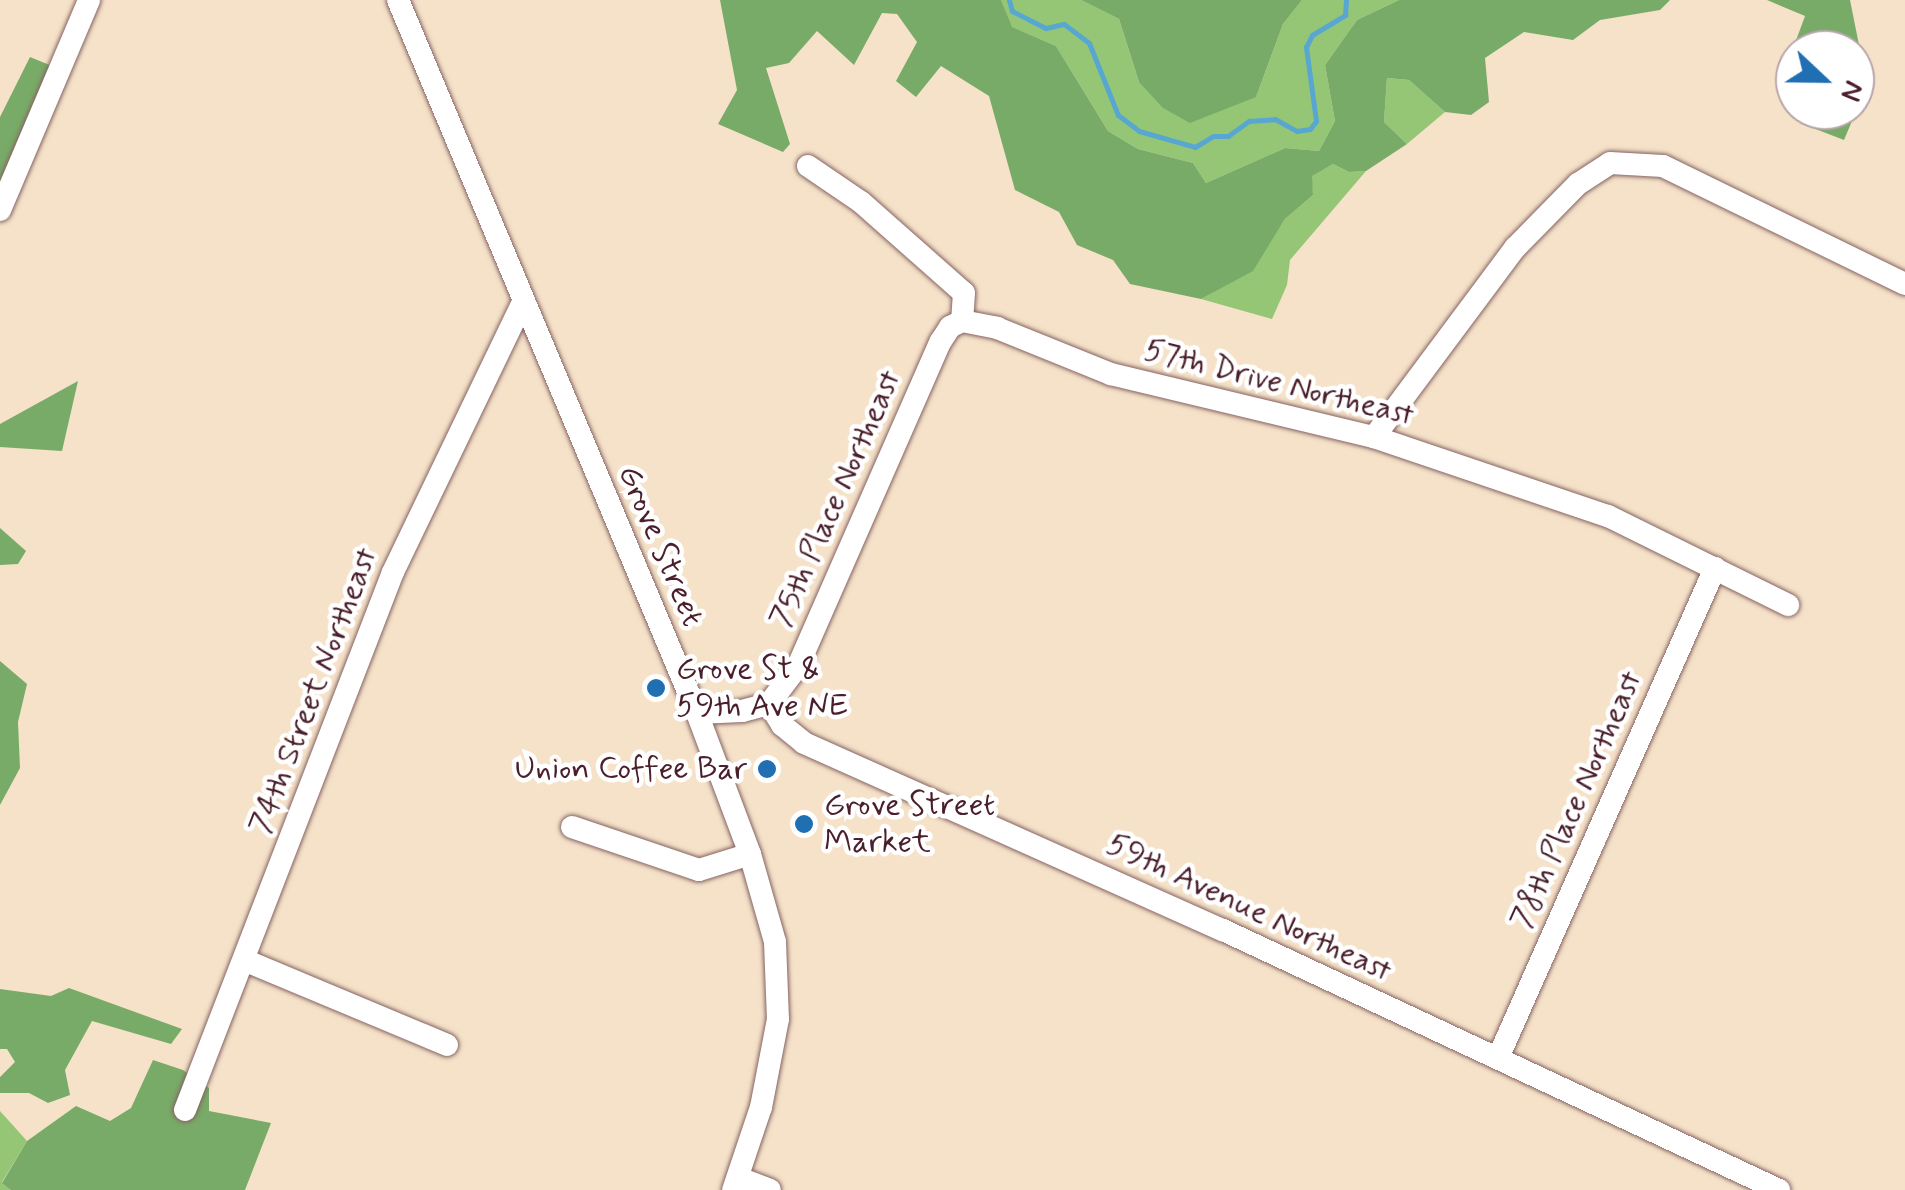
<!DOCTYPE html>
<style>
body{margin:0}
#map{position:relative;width:1905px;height:1190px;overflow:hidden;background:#f5e2c9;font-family:Mynerve,sans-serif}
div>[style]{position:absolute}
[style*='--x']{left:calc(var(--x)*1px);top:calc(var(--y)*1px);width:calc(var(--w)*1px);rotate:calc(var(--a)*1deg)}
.green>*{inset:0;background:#95c676}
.forest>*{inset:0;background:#78ab67}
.stream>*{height:5px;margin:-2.5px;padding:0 2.5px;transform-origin:2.5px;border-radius:2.5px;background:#58a7d1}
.roads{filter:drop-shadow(0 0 2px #866362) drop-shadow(0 0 2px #866362)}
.minor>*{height:22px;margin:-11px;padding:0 11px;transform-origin:11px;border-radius:11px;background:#fff}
.dots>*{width:28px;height:28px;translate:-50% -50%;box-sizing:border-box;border:5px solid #fff;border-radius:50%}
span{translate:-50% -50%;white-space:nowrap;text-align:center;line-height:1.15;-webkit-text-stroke:9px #fff;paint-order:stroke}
.street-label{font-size:32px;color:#4a1f2b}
.poi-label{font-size:32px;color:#4a1f2b}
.left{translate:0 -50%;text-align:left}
.right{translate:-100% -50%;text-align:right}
.north{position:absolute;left:1775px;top:30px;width:100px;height:100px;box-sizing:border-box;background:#fff;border:2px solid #b7a5aa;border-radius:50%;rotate:112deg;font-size:28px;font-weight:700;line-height:40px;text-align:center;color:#4a1f2b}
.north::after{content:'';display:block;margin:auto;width:35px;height:45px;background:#1f6fb2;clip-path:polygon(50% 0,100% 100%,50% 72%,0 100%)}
</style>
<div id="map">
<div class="green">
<i style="clip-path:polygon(1001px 0,1081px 0,1119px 19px,1139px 82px,1256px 97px,1283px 24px,1302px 0,1399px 0,1357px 20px,1325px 65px,1335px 121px,1319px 151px,1285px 148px,1206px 183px,1193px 163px,1138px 149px,1108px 131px,1056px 46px,1011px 27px)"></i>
<i style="clip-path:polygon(1387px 78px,1409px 80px,1445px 112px,1407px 144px,1384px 122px)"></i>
<i style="clip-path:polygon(1333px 164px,1349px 172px,1366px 171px,1290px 260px,1287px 285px,1272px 319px,1201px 299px,1253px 270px,1285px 219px,1313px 195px,1311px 176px)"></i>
<i style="clip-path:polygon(0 1111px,27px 1141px,2px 1182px,11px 1190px,0 1190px)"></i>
</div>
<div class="forest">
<i style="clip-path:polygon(720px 0,1001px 0,1012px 27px,1056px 46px,1108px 131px,1138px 149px,1193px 163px,1206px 183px,1285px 148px,1319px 151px,1335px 121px,1325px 65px,1357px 20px,1399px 0,1670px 0,1660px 10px,1600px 20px,1573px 40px,1524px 32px,1485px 58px,1489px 102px,1471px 115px,1445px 112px,1409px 80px,1387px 78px,1384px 122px,1407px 144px,1366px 171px,1349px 172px,1333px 164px,1312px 176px,1313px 195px,1285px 219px,1253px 271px,1201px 299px,1130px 284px,1113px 260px,1077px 245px,1059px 212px,1015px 190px,989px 96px,941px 66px,916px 97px,896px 81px,917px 42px,897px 14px,882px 13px,854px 65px,817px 31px,789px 63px,766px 68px,790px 144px,783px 152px,718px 124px,737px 90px)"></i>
<i style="clip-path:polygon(1081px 0,1302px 0,1283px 24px,1256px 97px,1190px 123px,1163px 108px,1139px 82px,1119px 19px)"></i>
<i style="clip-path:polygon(1767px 0,1850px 0,1859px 45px,1855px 59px,1855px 50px,1795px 50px,1795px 91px,1780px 84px,1805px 16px)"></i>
<i style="clip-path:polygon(30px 57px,52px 66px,32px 119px,0 181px,0 117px)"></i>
<i style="clip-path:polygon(1855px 94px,1860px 102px,1844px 140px,1800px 123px,1806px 110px,1855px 110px)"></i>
<i style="clip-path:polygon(78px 381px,62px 451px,0 447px,0 424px)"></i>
<i style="clip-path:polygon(0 528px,26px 551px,18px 564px,0 565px)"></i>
<i style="clip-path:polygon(0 661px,27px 684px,18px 722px,20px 768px,0 805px)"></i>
<i style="clip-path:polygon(69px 988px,182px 1029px,171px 1044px,92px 1021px,65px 1070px,70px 1095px,48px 1103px,29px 1093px,0 1093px,0 1077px,15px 1062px,7px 1049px,0 1049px,0 989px,51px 996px)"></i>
<i style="clip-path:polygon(153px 1060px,183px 1070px,209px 1088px,209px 1111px,271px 1123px,245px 1190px,11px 1190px,2px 1183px,27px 1141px,76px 1106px,110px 1121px,131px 1108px)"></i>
</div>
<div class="stream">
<i style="--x:1009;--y:0;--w:11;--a:75"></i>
<i style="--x:1012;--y:11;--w:38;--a:27"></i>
<i style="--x:1046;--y:28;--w:18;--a:-13"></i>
<i style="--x:1064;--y:24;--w:31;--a:37"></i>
<i style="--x:1089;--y:43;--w:78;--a:68.1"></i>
<i style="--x:1118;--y:115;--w:26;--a:37"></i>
<i style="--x:1139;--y:131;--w:58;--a:15.9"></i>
<i style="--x:1195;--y:147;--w:21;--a:-31"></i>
<i style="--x:1213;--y:136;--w:15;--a:0"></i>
<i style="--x:1228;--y:136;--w:26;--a:-36"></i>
<i style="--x:1249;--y:121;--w:26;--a:-4"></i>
<i style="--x:1275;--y:119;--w:25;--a:29"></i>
<i style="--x:1297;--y:131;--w:13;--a:-9"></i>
<i style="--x:1310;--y:129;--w:10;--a:-53"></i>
<i style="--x:1316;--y:121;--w:75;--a:-97.7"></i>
<i style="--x:1306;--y:47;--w:13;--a:-63"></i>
<i style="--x:1312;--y:35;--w:39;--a:-31"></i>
<i style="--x:1345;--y:15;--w:15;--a:-86"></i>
</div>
<div class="roads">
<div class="minor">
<i style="--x:398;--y:0;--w:773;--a:67.25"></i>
<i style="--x:697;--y:713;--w:151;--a:69.4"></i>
<i style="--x:750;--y:854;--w:91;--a:74.1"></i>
<i style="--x:775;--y:942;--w:77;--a:87.8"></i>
<i style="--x:778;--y:1019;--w:90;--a:100.9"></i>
<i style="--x:761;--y:1107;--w:88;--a:108.6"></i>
<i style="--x:808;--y:166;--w:64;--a:34.2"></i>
<i style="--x:861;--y:202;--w:137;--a:41.5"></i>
<i style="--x:964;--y:293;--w:28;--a:94"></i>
<i style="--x:962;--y:321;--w:36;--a:11"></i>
<i style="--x:997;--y:328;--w:123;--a:22"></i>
<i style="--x:1111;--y:374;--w:270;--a:13.5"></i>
<i style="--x:1374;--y:437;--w:247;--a:18.7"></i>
<i style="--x:1608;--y:516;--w:201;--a:26.3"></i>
<i style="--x:0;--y:210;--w:228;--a:-67"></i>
<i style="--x:1374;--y:437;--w:236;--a:-53.3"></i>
<i style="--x:1515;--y:248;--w:90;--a:-45.5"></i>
<i style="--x:1578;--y:184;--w:38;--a:-33"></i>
<i style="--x:1610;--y:163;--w:53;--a:3.2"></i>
<i style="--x:1663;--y:166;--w:269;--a:26"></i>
<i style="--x:769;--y:704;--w:48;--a:-52.7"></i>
<i style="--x:798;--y:666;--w:355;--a:-66.3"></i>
<i style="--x:941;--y:341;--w:17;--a:-57"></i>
<i style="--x:950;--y:327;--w:13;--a:-27"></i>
<i style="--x:697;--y:713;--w:45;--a:-2.5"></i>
<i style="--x:742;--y:711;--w:28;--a:-15"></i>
<i style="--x:769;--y:704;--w:25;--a:58"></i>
<i style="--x:782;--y:725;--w:28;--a:39"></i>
<i style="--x:804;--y:743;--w:459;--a:24.1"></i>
<i style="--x:1223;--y:930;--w:614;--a:25.06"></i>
<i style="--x:572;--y:827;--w:134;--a:18.7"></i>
<i style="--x:699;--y:870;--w:53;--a:-17.4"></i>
<i style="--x:244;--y:960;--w:220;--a:22.7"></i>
<i style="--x:1498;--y:1058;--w:536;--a:-66.11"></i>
<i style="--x:185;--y:1110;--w:577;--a:-68.86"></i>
<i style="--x:393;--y:572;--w:297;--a:-64.3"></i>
<i style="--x:739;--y:1178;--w:33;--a:21"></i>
</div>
</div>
<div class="dots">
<i style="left:656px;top:688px;background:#1f6fb2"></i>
<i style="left:767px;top:769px;background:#1f6fb2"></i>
<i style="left:804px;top:824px;background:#1f6fb2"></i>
</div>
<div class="street-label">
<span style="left:1279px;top:383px;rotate:14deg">57th Drive Northeast</span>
<span style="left:836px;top:499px;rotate:-66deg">75th Place Northeast</span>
<span style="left:660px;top:546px;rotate:67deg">Grove Street</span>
<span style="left:314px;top:691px;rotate:-69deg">74th Street Northeast</span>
<span style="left:1577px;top:800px;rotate:-66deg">78th Place Northeast</span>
<span style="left:1249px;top:908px;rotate:25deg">59th Avenue Northeast</span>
</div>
<div class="poi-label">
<span class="left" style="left:676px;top:688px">Grove St &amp;<br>59th Ave NE</span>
<span class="right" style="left:747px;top:769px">Union Coffee Bar</span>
<span class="left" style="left:824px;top:824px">Grove Street<br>Market</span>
</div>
<div class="north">N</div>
</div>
